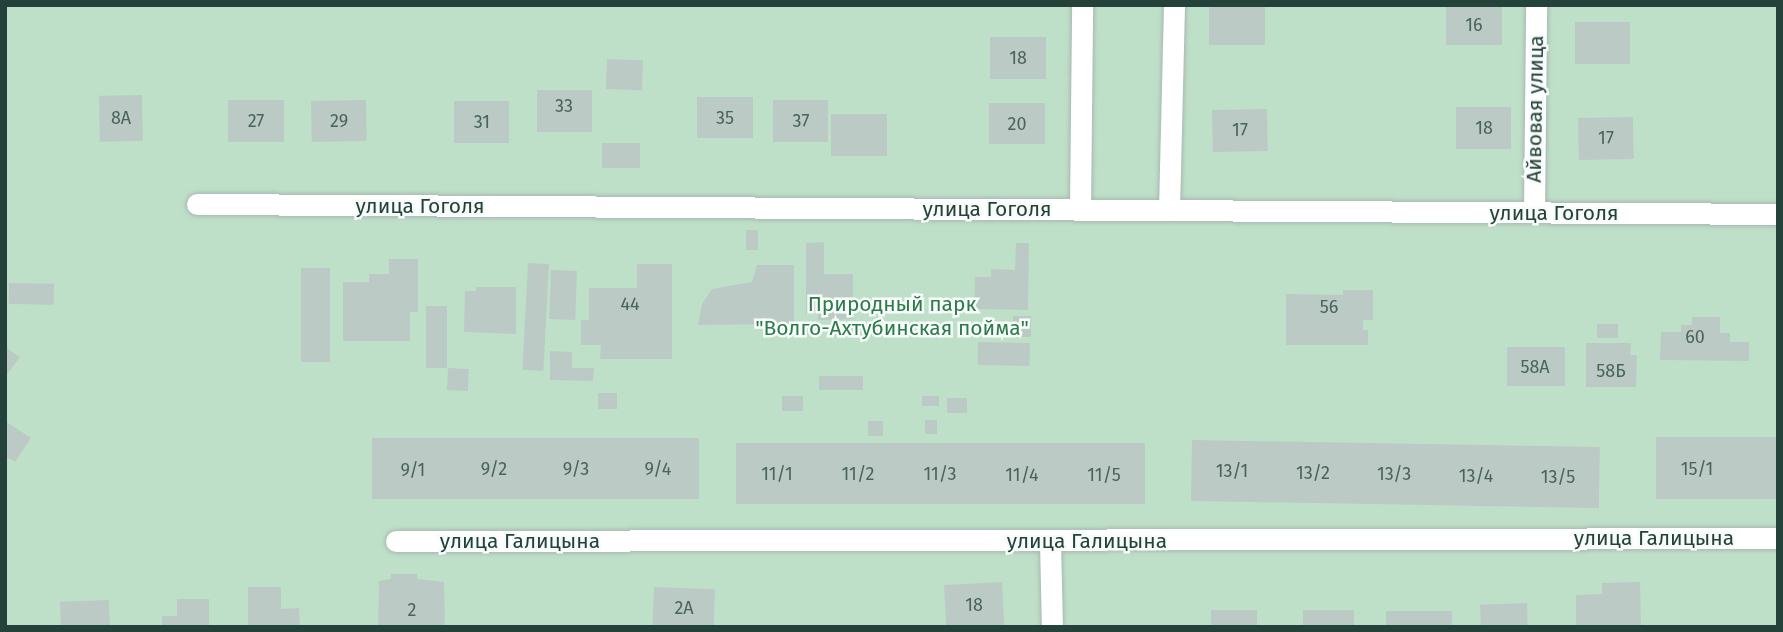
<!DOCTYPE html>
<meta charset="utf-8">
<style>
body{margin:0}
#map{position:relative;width:1783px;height:632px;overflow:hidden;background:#e6efeb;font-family:"Fira Sans",sans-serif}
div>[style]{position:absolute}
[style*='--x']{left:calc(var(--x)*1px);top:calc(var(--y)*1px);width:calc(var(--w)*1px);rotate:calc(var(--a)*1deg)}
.green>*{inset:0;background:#bfe0c8;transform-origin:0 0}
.building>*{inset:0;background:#bbcac4;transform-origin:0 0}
.roads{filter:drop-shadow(0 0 2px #a8b8b2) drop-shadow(0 0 2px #a8b8b2)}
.street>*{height:21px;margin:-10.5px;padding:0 10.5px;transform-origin:10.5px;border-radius:10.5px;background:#fff}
span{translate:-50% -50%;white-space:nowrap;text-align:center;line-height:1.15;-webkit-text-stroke:5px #f7fbf9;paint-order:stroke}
.number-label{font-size:18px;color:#4a645c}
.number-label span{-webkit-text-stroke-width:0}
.street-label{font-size:21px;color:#24423a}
.park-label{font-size:21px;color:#2d7a4b}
.frame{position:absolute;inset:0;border:7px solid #24423a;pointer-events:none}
</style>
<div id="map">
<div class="green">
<i style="left:5px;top:5px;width:1773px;height:622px"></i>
</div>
<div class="building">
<i style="left:1209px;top:5px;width:56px;height:40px"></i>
<i style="left:1446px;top:5px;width:56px;height:40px"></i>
<i style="left:1575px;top:22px;width:55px;height:42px"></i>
<i style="left:990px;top:37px;width:56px;height:42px"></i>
<i style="left:607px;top:59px;width:36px;height:30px;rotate:2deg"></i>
<i style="left:592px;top:90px;width:42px;height:55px;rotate:90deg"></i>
<i style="left:142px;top:95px;width:46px;height:43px;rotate:89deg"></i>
<i style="left:753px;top:97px;width:41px;height:56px;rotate:90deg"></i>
<i style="left:284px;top:100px;width:42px;height:56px;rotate:90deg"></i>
<i style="left:366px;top:100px;width:41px;height:55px;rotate:89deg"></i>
<i style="left:773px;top:100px;width:55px;height:42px"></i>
<i style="left:454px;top:101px;width:55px;height:42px"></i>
<i style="left:1045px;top:103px;width:41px;height:56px;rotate:90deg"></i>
<i style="left:1456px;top:107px;width:55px;height:42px"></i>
<i style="left:1267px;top:109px;width:42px;height:55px;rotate:89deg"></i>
<i style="left:831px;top:114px;width:56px;height:42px"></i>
<i style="left:1633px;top:117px;width:42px;height:55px;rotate:89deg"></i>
<i style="left:602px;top:143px;width:38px;height:25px"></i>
<i style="left:746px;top:230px;width:12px;height:20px"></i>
<i style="clip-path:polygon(824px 242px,824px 274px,853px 274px,853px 319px,818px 320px,818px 314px,806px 314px,806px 243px)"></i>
<i style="clip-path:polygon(1016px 243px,1029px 243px,1028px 310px,974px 309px,975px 277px,991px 277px,991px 269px,1015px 270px)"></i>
<i style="clip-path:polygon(389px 259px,418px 259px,418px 312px,410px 312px,410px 341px,343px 341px,343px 282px,369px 282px,369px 274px,389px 274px)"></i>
<i style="left:528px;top:263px;width:21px;height:107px;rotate:3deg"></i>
<i style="clip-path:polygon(637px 264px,672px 264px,672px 359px,600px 359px,601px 345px,581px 345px,581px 320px,589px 320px,589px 288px,637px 288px)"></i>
<i style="clip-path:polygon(757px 265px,794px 265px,794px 324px,698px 325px,702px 304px,712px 289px,752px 282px)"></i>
<i style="left:301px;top:268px;width:29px;height:94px"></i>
<i style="left:551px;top:270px;width:26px;height:49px;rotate:2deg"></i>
<i style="left:9px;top:283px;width:45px;height:21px;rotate:1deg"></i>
<i style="clip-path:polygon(476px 287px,516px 287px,516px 334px,464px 332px,465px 291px,476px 291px)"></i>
<i style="clip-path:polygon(1343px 290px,1373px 290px,1373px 320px,1363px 320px,1363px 330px,1368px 330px,1368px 345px,1286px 345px,1286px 294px,1343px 295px)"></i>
<i style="left:426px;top:306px;width:21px;height:62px"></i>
<i style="left:1013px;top:316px;width:18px;height:21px"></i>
<i style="clip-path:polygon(1692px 317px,1720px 317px,1720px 333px,1730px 333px,1730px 342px,1749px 342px,1749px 361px,1660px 360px,1661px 332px,1681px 332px,1681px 325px,1692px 325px)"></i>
<i style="left:1597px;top:324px;width:21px;height:14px"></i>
<i style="left:978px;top:342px;width:52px;height:23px;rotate:1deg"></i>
<i style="clip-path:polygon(1586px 343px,1631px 343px,1630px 355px,1637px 355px,1636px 387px,1586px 387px)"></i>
<i style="clip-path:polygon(5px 347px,20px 357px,5px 377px)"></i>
<i style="left:1507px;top:347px;width:58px;height:39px"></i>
<i style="clip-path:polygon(550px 351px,572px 352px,572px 368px,594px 368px,593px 381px,550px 380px)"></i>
<i style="left:448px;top:368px;width:21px;height:22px;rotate:3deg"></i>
<i style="left:819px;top:376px;width:44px;height:14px"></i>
<i style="left:598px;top:393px;width:19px;height:16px"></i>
<i style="left:782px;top:396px;width:21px;height:15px"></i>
<i style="left:922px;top:396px;width:17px;height:10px"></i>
<i style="left:947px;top:398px;width:20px;height:15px"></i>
<i style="left:925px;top:420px;width:12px;height:14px"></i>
<i style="clip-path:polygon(5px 421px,31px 438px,15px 462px,5px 456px)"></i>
<i style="left:868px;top:421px;width:15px;height:15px"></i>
<i style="left:1778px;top:437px;width:62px;height:122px;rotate:90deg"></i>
<i style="left:699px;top:438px;width:61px;height:327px;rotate:90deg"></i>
<i style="left:1192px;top:440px;width:408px;height:61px;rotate:1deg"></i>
<i style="left:736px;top:443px;width:409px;height:61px"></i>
<i style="clip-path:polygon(391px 574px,417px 574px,417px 579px,444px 582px,445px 627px,378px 627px,379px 581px,391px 579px)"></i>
<i style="left:1002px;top:582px;width:45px;height:58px;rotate:87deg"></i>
<i style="clip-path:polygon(1640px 582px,1641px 627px,1576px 627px,1576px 595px,1602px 594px,1602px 583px)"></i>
<i style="clip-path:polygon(248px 587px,281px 587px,281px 609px,299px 608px,300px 627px,248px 627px)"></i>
<i style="left:654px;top:587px;width:61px;height:40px;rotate:2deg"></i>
<i style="clip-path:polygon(177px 599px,209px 599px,209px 627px,162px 627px,162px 616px,177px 616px)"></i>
<i style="left:109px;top:600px;width:27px;height:49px;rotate:88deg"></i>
<i style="left:1527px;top:603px;width:24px;height:47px;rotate:88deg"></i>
<i style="left:1211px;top:610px;width:46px;height:17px"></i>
<i style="left:1354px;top:610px;width:17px;height:51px;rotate:90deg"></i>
<i style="left:1452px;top:611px;width:16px;height:66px;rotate:90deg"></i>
</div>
<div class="roads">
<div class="street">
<i style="--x:197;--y:204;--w:1581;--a:0.36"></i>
<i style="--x:1080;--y:210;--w:205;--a:-89.4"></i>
<i style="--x:1169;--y:210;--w:205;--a:-88.6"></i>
<i style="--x:1534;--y:212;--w:207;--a:-89.4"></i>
<i style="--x:396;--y:541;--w:1382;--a:-0.12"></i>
<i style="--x:1050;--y:541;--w:86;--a:88.7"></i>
</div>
</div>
<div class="number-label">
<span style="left:1474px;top:25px">16</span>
<span style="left:1018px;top:58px">18</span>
<span style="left:564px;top:106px">33</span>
<span style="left:121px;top:118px">8А</span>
<span style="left:725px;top:118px">35</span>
<span style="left:256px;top:121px">27</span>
<span style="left:339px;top:121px">29</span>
<span style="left:801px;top:121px">37</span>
<span style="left:482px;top:122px">31</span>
<span style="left:1017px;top:124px">20</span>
<span style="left:1484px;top:128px">18</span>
<span style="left:1240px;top:130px">17</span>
<span style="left:1606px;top:138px">17</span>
<span style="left:630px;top:304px">44</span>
<span style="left:1329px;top:307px">56</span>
<span style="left:1695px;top:337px">60</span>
<span style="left:1535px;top:367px">58А</span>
<span style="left:1611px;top:371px">58Б</span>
<span style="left:494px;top:469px">9/2</span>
<span style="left:576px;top:469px">9/3</span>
<span style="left:658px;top:469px">9/4</span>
<span style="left:1697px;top:469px">15/1</span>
<span style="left:413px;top:470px">9/1</span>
<span style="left:1232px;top:471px">13/1</span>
<span style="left:1313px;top:473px">13/2</span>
<span style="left:777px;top:474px">11/1</span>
<span style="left:858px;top:474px">11/2</span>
<span style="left:940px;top:474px">11/3</span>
<span style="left:1394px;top:474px">13/3</span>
<span style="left:1022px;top:475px">11/4</span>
<span style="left:1104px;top:475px">11/5</span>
<span style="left:1476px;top:476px">13/4</span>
<span style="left:1558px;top:477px">13/5</span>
<span style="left:974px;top:605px">18</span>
<span style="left:684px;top:608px">2А</span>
<span style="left:412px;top:610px">2</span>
</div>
<div class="street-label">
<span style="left:1535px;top:109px;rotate:-89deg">Айвовая улица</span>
<span style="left:420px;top:206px">улица Гоголя</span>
<span style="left:987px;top:209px">улица Гоголя</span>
<span style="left:1554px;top:213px">улица Гоголя</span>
<span style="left:1654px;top:538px">улица Галицына</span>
<span style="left:520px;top:541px">улица Галицына</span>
<span style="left:1087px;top:541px">улица Галицына</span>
</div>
<div class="park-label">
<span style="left:892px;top:316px">Природный парк<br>"Волго-Ахтубинская пойма"</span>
</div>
<div class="frame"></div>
</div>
